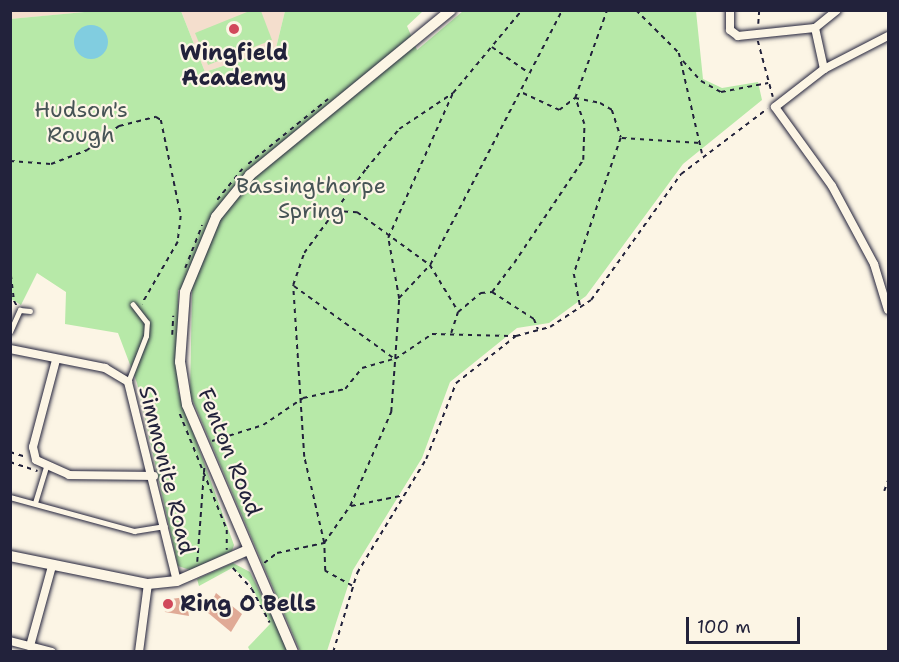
<!DOCTYPE html>
<style>
body{margin:0}
#map{position:relative;width:899px;height:662px;overflow:hidden;background:#fcf5e5;font-family:"Shantell Sans",sans-serif}
div>[style]{position:absolute}
[style*='--x']{left:calc(var(--x)*1px);top:calc(var(--y)*1px);width:calc(var(--w)*1px);rotate:calc(var(--a)*1deg)}
.built>*{inset:0;background:#f4decd}
.green>*{inset:0;background:#b7e9a8}
.water>*{inset:0;background:#81cde0}
.round{border-radius:50%}
.building>*{inset:0;background:#e0aa96}
.path>*{height:1.5px;margin-top:-0.75px;transform-origin:0;background:repeating-linear-gradient(90deg,#22223b 0 4.5px,transparent 0 9px)}
.roads{filter:drop-shadow(0 0 2px #22223b) drop-shadow(0 0 2px #22223b)}
.service>*{height:4.5px;margin:-2.25px;padding:0 2.25px;transform-origin:2.25px;border-radius:2.25px;background:#fcf5e5}
.minor>*{height:8px;margin:-4px;padding:0 4px;transform-origin:4px;border-radius:4px;background:#fcf5e5}
.tertiary>*{height:10px;margin:-5px;padding:0 5px;transform-origin:5px;border-radius:5px;background:#fcf5e5}
.dots>*{width:16px;height:16px;translate:-50% -50%;box-sizing:border-box;border:3px solid #fcf5e5;border-radius:50%}
span{translate:-50% -50%;white-space:nowrap;text-align:center;line-height:1.15;-webkit-text-stroke:4.5px #fcf5e5;paint-order:stroke}
.poi-label{font-size:22px;color:#22223b;font-weight:700}
.left{translate:0 -50%;text-align:left}
.park-label{font-size:22px;color:#475456}
.street-label{font-size:22px;color:#22223b}
.frame{position:absolute;inset:0;border:12px solid #22223b;pointer-events:none}
.scale{position:absolute;left:686px;top:617px;width:114px;height:27px;box-sizing:border-box;border:3px solid #22223b;border-top:0;padding-left:8px;font-size:18px;line-height:21px;white-space:nowrap;color:#22223b;-webkit-text-stroke:4px #fcf5e5;paint-order:stroke}
</style>
<div id="map">
<div class="built">
<i style="clip-path:polygon(10px 11px,95px 11px,11px 19px)"></i>
<i style="clip-path:polygon(181px 11px,285px 11px,276px 48px,205px 72px)"></i>
</div>
<div class="green">
<i style="clip-path:polygon(252px 10px,261px 11px,272px 40px,208px 65px,195px 33px)"></i>
<i style="clip-path:polygon(95px 11px,181px 11px,205px 72px,276px 48px,285px 11px,423px 11px,407px 26px,417px 50px,463px 11px,696px 11px,703px 79px,722px 88px,758px 82px,762px 100px,683px 164px,586px 296px,549px 323px,517px 328px,450px 382px,422px 458px,353px 570px,327px 651px,300px 651px,190px 394px,192px 291px,178px 290px,178px 391px,234px 545px,232px 551px,190px 570px,178px 566px,137px 383px,118px 333px,65px 324px,66px 292px,37px 273px,21px 305px,11px 299px,10px 19px)"></i>
<i style="clip-path:polygon(233px 563px,250px 572px,289px 651px,250px 651px,248px 647px,270px 624px,249px 581px,232px 568px,199px 586px,197px 579px)"></i>
</div>
<div class="water">
<i class="round" style="left:74px;top:25px;width:34px;height:34px"></i>
</div>
<div class="building">
<i style="clip-path:polygon(216px 593px,242px 614px,231px 632px,207px 612px)"></i>
<i style="clip-path:polygon(186px 597px,189px 616px,165px 612px,163px 600px)"></i>
</div>
<div class="path">
<i style="--x:636;--y:10;--w:61;--a:45"></i>
<i style="--x:679;--y:53;--w:103;--a:77"></i>
<i style="--x:758;--y:24;--w:14;--a:-86"></i>
<i style="--x:758;--y:41;--w:58;--a:75"></i>
<i style="--x:492;--y:47;--w:45;--a:35.1"></i>
<i style="--x:683;--y:61;--w:27;--a:48"></i>
<i style="--x:701;--y:81;--w:23;--a:29"></i>
<i style="--x:721;--y:92;--w:48;--a:-10.8"></i>
<i style="--x:523;--y:93;--w:40;--a:25"></i>
<i style="--x:559;--y:110;--w:20;--a:-37"></i>
<i style="--x:575;--y:98;--w:25;--a:11"></i>
<i style="--x:600;--y:103;--w:14;--a:30"></i>
<i style="--x:612;--y:110;--w:29;--a:72"></i>
<i style="--x:621;--y:138;--w:144;--a:109.1"></i>
<i style="--x:574;--y:274;--w:33;--a:79"></i>
<i style="--x:622;--y:138;--w:78;--a:3.7"></i>
<i style="--x:10;--y:161;--w:41;--a:4.2"></i>
<i style="--x:51;--y:164;--w:39;--a:-21"></i>
<i style="--x:87;--y:150;--w:40;--a:-37"></i>
<i style="--x:119;--y:126;--w:38;--a:-14"></i>
<i style="--x:156;--y:117;--w:6;--a:31"></i>
<i style="--x:161;--y:120;--w:98;--a:78.2"></i>
<i style="--x:181;--y:216;--w:26;--a:97"></i>
<i style="--x:178;--y:242;--w:72;--a:120.1"></i>
<i style="--x:248;--y:164;--w:103;--a:-39.1"></i>
<i style="--x:217;--y:200;--w:40;--a:-51"></i>
<i style="--x:335;--y:211;--w:22;--a:3"></i>
<i style="--x:357;--y:212;--w:90;--a:36"></i>
<i style="--x:430;--y:265;--w:54;--a:58.7"></i>
<i style="--x:10;--y:266;--w:32;--a:83"></i>
<i style="--x:185;--y:268;--w:46;--a:-68.4"></i>
<i style="--x:294;--y:286;--w:125;--a:35.9"></i>
<i style="--x:395;--y:359;--w:60;--a:-86.2"></i>
<i style="--x:399;--y:299;--w:62;--a:-100.2"></i>
<i style="--x:388;--y:238;--w:159;--a:-65.9"></i>
<i style="--x:453;--y:93;--w:108;--a:-50.3"></i>
<i style="--x:492;--y:292;--w:50;--a:32.7"></i>
<i style="--x:534;--y:319;--w:11;--a:68"></i>
<i style="--x:10;--y:293;--w:15;--a:62"></i>
<i style="--x:399;--y:298;--w:45;--a:-46.8"></i>
<i style="--x:430;--y:265;--w:287;--a:-62.6"></i>
<i style="--x:451;--y:333;--w:22;--a:-72"></i>
<i style="--x:458;--y:312;--w:30;--a:-40"></i>
<i style="--x:481;--y:293;--w:11;--a:-5"></i>
<i style="--x:492;--y:292;--w:36;--a:-53"></i>
<i style="--x:514;--y:263;--w:124;--a:-56.2"></i>
<i style="--x:583;--y:160;--w:36;--a:-88"></i>
<i style="--x:584;--y:124;--w:28;--a:-109"></i>
<i style="--x:575;--y:98;--w:94;--a:-70"></i>
<i style="--x:172;--y:335;--w:19;--a:-87"></i>
<i style="--x:180;--y:414;--w:125;--a:67.9"></i>
<i style="--x:227;--y:530;--w:20;--a:90"></i>
<i style="--x:212;--y:441;--w:53;--a:-17.4"></i>
<i style="--x:263;--y:425;--w:48;--a:-34"></i>
<i style="--x:303;--y:398;--w:43;--a:-12.1"></i>
<i style="--x:345;--y:389;--w:27;--a:-51"></i>
<i style="--x:362;--y:368;--w:33;--a:-16"></i>
<i style="--x:10;--y:452;--w:17;--a:17"></i>
<i style="--x:10;--y:462;--w:29;--a:18"></i>
<i style="--x:884;--y:491;--w:12;--a:-70"></i>
<i style="--x:351;--y:506;--w:55;--a:-11.5"></i>
<i style="--x:197;--y:562;--w:94;--a:-85.7"></i>
<i style="--x:264;--y:563;--w:16;--a:-38"></i>
<i style="--x:277;--y:553;--w:48;--a:-12"></i>
<i style="--x:324;--y:543;--w:45;--a:-54.9"></i>
<i style="--x:350;--y:506;--w:103;--a:-66.4"></i>
<i style="--x:391;--y:412;--w:53;--a:-85.7"></i>
<i style="--x:395;--y:359;--w:45;--a:-34"></i>
<i style="--x:432;--y:334;--w:84;--a:1.4"></i>
<i style="--x:233;--y:568;--w:28;--a:48"></i>
<i style="--x:252;--y:589;--w:38;--a:62"></i>
<i style="--x:352;--y:586;--w:31;--a:-151"></i>
<i style="--x:325;--y:571;--w:28;--a:-92"></i>
<i style="--x:324;--y:543;--w:88;--a:-103.1"></i>
<i style="--x:304;--y:457;--w:172;--a:-93.7"></i>
<i style="--x:293;--y:285;--w:34;--a:-71"></i>
<i style="--x:304;--y:253;--w:104;--a:-53.6"></i>
<i style="--x:366;--y:169;--w:52;--a:-50.5"></i>
<i style="--x:399;--y:129;--w:65;--a:-33.7"></i>
<i style="--x:333;--y:652;--w:83;--a:-73.1"></i>
<i style="--x:357;--y:573;--w:133;--a:-58.8"></i>
<i style="--x:426;--y:459;--w:82;--a:-68.5"></i>
<i style="--x:456;--y:383;--w:76;--a:-38.1"></i>
<i style="--x:516;--y:336;--w:35;--a:-15"></i>
<i style="--x:550;--y:327;--w:49;--a:-33.4"></i>
<i style="--x:591;--y:300;--w:155;--a:-54.5"></i>
<i style="--x:681;--y:174;--w:108;--a:-37.1"></i>
</div>
<div class="roads">
<div class="service">
<i style="--x:10;--y:332;--w:24;--a:-66"></i>
<i style="--x:20;--y:310;--w:10;--a:6"></i>
<i style="--x:128;--y:382;--w:49;--a:-68.6"></i>
<i style="--x:146;--y:336;--w:13;--a:-86"></i>
<i style="--x:147;--y:323;--w:23;--a:-128"></i>
<i style="--x:10;--y:497;--w:129;--a:15.3"></i>
<i style="--x:134;--y:531;--w:31;--a:-9"></i>
<i style="--x:35;--y:503;--w:38;--a:-73"></i>
</div>
<div class="minor">
<i style="--x:730;--y:10;--w:20;--a:90"></i>
<i style="--x:730;--y:30;--w:10;--a:37"></i>
<i style="--x:738;--y:36;--w:77;--a:-5.9"></i>
<i style="--x:815;--y:28;--w:28;--a:-39"></i>
<i style="--x:815;--y:28;--w:42;--a:77.6"></i>
<i style="--x:888;--y:36;--w:72;--a:152.7"></i>
<i style="--x:824;--y:69;--w:62;--a:142.2"></i>
<i style="--x:775;--y:107;--w:97;--a:54.2"></i>
<i style="--x:832;--y:186;--w:89;--a:61.7"></i>
<i style="--x:874;--y:264;--w:48;--a:73.1"></i>
<i style="--x:10;--y:349;--w:97;--a:11.3"></i>
<i style="--x:105;--y:368;--w:27;--a:31"></i>
<i style="--x:128;--y:382;--w:205;--a:76.2"></i>
<i style="--x:56;--y:360;--w:90;--a:104.8"></i>
<i style="--x:33;--y:447;--w:13;--a:77"></i>
<i style="--x:36;--y:460;--w:36;--a:24"></i>
<i style="--x:69;--y:475;--w:85;--a:0.7"></i>
<i style="--x:10;--y:641;--w:43;--a:14.7"></i>
<i style="--x:30;--y:646;--w:83;--a:-74.6"></i>
<i style="--x:139;--y:652;--w:69;--a:-82.5"></i>
</div>
<div class="tertiary">
<i style="--x:10;--y:556;--w:141;--a:11.5"></i>
<i style="--x:148;--y:584;--w:29;--a:-6"></i>
<i style="--x:177;--y:581;--w:77;--a:-23.6"></i>
<i style="--x:293;--y:652;--w:269;--a:-113.2"></i>
<i style="--x:187;--y:405;--w:44;--a:-99.2"></i>
<i style="--x:180;--y:362;--w:70;--a:-85.9"></i>
<i style="--x:185;--y:292;--w:81;--a:-67.5"></i>
<i style="--x:216;--y:217;--w:54;--a:-51"></i>
<i style="--x:250;--y:175;--w:260;--a:-39.4"></i>
</div>
</div>
<div class="dots">
<i style="left:234px;top:29px;background:#d1495b"></i>
<i style="left:168px;top:604px;background:#d1495b"></i>
</div>
<div class="poi-label">
<span style="left:234px;top:65px">Wingfield<br>Academy</span>
<span class="left" style="left:180px;top:604px">Ring O Bells</span>
</div>
<div class="park-label">
<span style="left:81px;top:122px">Hudson's<br>Rough</span>
<span style="left:311px;top:198px">Bassingthorpe<br>Spring</span>
</div>
<div class="street-label">
<span style="left:230px;top:452px;rotate:68deg">Fenton Road</span>
<span style="left:167px;top:470px;rotate:76deg">Simmonite Road</span>
</div>
<div class="frame"></div>
<div class="scale">100 m</div>
</div>
